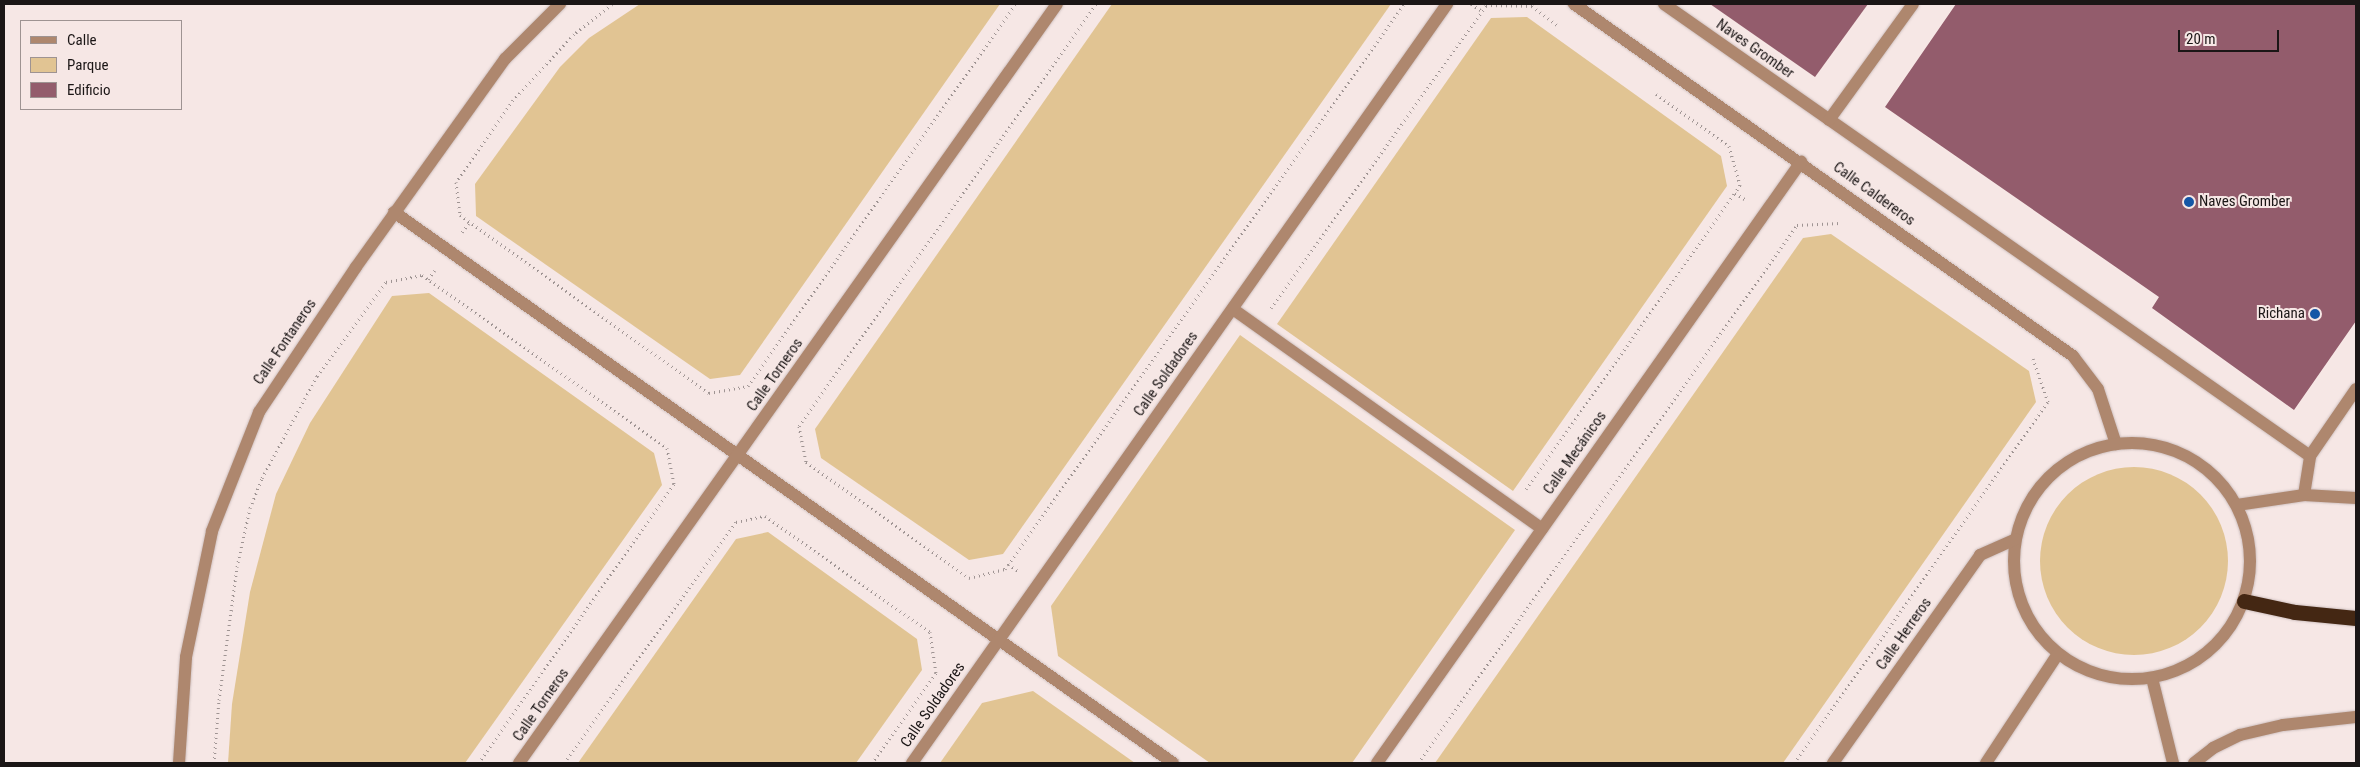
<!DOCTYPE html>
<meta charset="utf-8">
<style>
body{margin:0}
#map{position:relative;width:2360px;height:767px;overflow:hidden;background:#f6e7e5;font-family:"Roboto Condensed",sans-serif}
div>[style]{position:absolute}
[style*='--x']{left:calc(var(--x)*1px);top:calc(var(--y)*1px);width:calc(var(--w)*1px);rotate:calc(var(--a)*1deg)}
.green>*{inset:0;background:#e1c493}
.round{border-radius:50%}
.building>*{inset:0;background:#935c6c}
.path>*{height:3px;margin-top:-1.5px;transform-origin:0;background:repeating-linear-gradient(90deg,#9f9493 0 1px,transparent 0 5px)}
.roads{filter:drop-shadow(0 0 1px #cfc1c0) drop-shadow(0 0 1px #cfc1c0)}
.minor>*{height:12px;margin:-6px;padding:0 6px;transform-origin:6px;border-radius:6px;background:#ae876e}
.minor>.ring{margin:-6px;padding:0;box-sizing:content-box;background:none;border:12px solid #ae876e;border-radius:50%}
.highway>*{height:15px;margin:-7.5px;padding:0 7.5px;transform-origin:7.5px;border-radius:7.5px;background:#442713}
.dots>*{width:14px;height:14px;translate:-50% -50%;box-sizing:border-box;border:2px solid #f6e7e5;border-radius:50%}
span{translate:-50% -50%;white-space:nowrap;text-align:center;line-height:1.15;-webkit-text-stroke:4px #f6e7e5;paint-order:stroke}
.street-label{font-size:15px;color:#1b1616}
.poi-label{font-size:15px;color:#1b1616}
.left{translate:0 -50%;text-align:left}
.right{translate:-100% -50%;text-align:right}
.frame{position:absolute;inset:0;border:5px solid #1b1616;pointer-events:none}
.legend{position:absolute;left:20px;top:20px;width:162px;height:90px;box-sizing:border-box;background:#f6e7e5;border:1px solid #9e9392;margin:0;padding:6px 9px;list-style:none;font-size:15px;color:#1b1616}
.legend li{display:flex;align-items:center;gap:10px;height:25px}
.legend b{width:25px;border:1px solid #9e9392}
.scale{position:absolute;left:2178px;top:30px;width:101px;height:22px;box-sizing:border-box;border:2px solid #1b1616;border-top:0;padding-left:6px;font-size:15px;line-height:18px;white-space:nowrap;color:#1b1616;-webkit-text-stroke:4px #f6e7e5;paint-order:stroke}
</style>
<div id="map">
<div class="green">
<i style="clip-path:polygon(640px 4px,1000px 4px,740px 375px,710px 379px,476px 216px,475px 184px,560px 67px,589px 38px)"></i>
<i style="clip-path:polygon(1112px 4px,1391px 4px,1003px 554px,969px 560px,821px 458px,815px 429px)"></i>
<i style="clip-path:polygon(1527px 17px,1721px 156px,1727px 186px,1513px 491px,1277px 324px,1491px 18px)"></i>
<i style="clip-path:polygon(1831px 234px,2029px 371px,2036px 402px,1783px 763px,1435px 763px,1803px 238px)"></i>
<i style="clip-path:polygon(429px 293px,654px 453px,662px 485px,465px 763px,228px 763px,232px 704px,250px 592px,276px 494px,310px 423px,392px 296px)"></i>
<i style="clip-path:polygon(1240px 335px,1515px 530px,1352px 763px,1210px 763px,1058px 656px,1051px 606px)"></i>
<i class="round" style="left:2040px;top:467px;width:188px;height:188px"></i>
<i style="clip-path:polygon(768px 532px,917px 639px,922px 670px,856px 763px,578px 763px,736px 539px)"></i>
<i style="clip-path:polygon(1033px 691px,1135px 763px,940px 763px,982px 703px)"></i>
</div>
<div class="building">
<i style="clip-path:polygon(1710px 4px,1868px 4px,1815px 77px)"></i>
<i style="clip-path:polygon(1956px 4px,2356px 4px,2356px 321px,2294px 410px,2152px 308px,2159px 297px,1885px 107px)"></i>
</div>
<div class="path">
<i style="--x:612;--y:4;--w:48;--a:141.7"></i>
<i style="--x:574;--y:34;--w:90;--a:132.7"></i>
<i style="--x:513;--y:100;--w:100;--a:124.8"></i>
<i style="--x:456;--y:182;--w:33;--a:83"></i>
<i style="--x:460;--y:215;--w:306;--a:35.6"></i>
<i style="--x:709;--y:393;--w:40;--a:-10"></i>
<i style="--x:748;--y:386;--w:466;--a:-55"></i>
<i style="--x:1096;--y:4;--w:516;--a:125.14"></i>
<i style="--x:799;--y:426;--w:37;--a:79"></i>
<i style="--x:806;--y:462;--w:200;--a:35.4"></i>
<i style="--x:969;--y:578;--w:37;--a:-14"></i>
<i style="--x:1005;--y:569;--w:692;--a:-54.77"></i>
<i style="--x:1471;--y:4;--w:13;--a:32"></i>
<i style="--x:1656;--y:94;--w:90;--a:35.5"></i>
<i style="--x:1729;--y:146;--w:41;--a:74.2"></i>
<i style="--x:1740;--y:185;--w:9;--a:122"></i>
<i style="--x:462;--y:232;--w:11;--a:-52"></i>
<i style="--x:428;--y:279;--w:11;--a:-52"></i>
<i style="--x:1271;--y:308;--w:372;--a:-54.6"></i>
<i style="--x:1486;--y:5;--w:46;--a:1.2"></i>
<i style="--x:1532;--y:6;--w:34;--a:37"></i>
<i style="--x:1526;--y:489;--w:362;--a:-54.8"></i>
<i style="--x:1735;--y:193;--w:13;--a:32"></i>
<i style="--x:1008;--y:564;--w:12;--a:35"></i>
<i style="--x:214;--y:763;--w:63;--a:-85.5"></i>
<i style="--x:219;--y:700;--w:134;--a:-82.3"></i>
<i style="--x:237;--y:567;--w:60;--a:-77.6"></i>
<i style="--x:250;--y:508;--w:32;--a:-68"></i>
<i style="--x:262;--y:478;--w:116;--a:-61.7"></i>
<i style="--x:317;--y:376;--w:117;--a:-53.7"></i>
<i style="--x:386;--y:282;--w:37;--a:-11"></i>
<i style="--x:422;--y:275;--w:300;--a:35.2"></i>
<i style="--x:667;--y:448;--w:37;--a:79"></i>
<i style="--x:674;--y:484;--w:340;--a:125"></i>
<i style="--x:564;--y:763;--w:296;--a:-54.5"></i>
<i style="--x:736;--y:522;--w:30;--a:-12"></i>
<i style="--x:765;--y:516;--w:202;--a:35.1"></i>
<i style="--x:930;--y:632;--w:41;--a:81.7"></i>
<i style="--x:936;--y:673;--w:110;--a:125.4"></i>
<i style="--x:1418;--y:763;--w:658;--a:-54.84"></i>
<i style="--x:1797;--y:225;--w:43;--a:-2.7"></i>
<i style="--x:1794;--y:763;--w:441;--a:-54.9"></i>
<i style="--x:2048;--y:402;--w:46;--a:-109.2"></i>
</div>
<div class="roads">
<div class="minor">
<i style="--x:1574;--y:4;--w:611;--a:35.2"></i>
<i style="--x:2073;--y:356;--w:41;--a:52.9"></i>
<i style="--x:2098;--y:389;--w:58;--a:71.9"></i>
<i style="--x:1664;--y:4;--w:788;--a:34.98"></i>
<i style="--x:1829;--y:120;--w:143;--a:-54.1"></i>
<i style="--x:394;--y:212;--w:954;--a:35.27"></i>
<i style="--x:1233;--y:309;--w:379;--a:35.4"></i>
<i class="ring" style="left:2014px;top:443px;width:224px;height:224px"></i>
<i style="--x:2304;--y:495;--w:39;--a:-81"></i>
<i style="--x:2310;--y:456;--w:81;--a:-55.5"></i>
<i style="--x:2237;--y:505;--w:68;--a:-8.5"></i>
<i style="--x:2304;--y:495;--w:52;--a:3.3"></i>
<i style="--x:2152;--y:678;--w:88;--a:76.1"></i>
<i style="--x:179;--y:763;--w:106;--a:-86.2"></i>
<i style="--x:186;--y:657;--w:129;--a:-78.3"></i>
<i style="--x:212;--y:531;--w:128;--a:-68.4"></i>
<i style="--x:259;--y:412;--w:174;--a:-56.2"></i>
<i style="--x:356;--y:267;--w:256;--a:-54.4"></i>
<i style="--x:505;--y:59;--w:78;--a:-45"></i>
<i style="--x:519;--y:763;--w:930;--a:-54.67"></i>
<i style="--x:912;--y:763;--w:929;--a:-54.82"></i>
<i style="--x:1377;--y:763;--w:736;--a:-54.8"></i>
<i style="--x:1833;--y:763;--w:255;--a:-54.7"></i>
<i style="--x:1980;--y:555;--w:39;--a:-24"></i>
<i style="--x:1986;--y:763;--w:131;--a:-56.6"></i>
<i style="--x:2194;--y:763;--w:24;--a:-38"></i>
<i style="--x:2213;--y:748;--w:30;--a:-26"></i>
<i style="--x:2240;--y:735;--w:44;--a:-13.1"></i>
<i style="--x:2283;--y:725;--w:73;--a:-6.3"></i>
</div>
<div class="highway">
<i style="--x:2244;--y:601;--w:52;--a:12.2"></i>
<i style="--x:2295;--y:612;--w:61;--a:5.6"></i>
</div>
</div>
<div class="dots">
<i style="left:2189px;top:202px;background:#1556a6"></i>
<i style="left:2315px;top:314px;background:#1556a6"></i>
</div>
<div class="street-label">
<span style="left:1755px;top:49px;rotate:35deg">Naves Gromber</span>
<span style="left:1874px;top:194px;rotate:36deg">Calle Caldereros</span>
<span style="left:285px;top:342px;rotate:-56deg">Calle Fontaneros</span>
<span style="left:1166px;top:374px;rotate:-55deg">Calle Soldadores</span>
<span style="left:775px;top:375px;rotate:-55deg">Calle Torneros</span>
<span style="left:1575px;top:453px;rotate:-55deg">Calle Mecánicos</span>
<span style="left:1904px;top:634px;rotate:-55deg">Calle Herreros</span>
<span style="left:541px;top:705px;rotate:-55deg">Calle Torneros</span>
<span style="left:933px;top:705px;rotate:-55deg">Calle Soldadores</span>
</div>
<div class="poi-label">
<span class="left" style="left:2199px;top:202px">Naves Gromber</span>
<span class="right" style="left:2305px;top:314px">Richana</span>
</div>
<div class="frame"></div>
<ul class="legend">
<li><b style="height:6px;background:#ae876e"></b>Calle</li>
<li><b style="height:14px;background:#e1c493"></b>Parque</li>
<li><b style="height:14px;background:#935c6c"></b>Edificio</li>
</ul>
<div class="scale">20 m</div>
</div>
